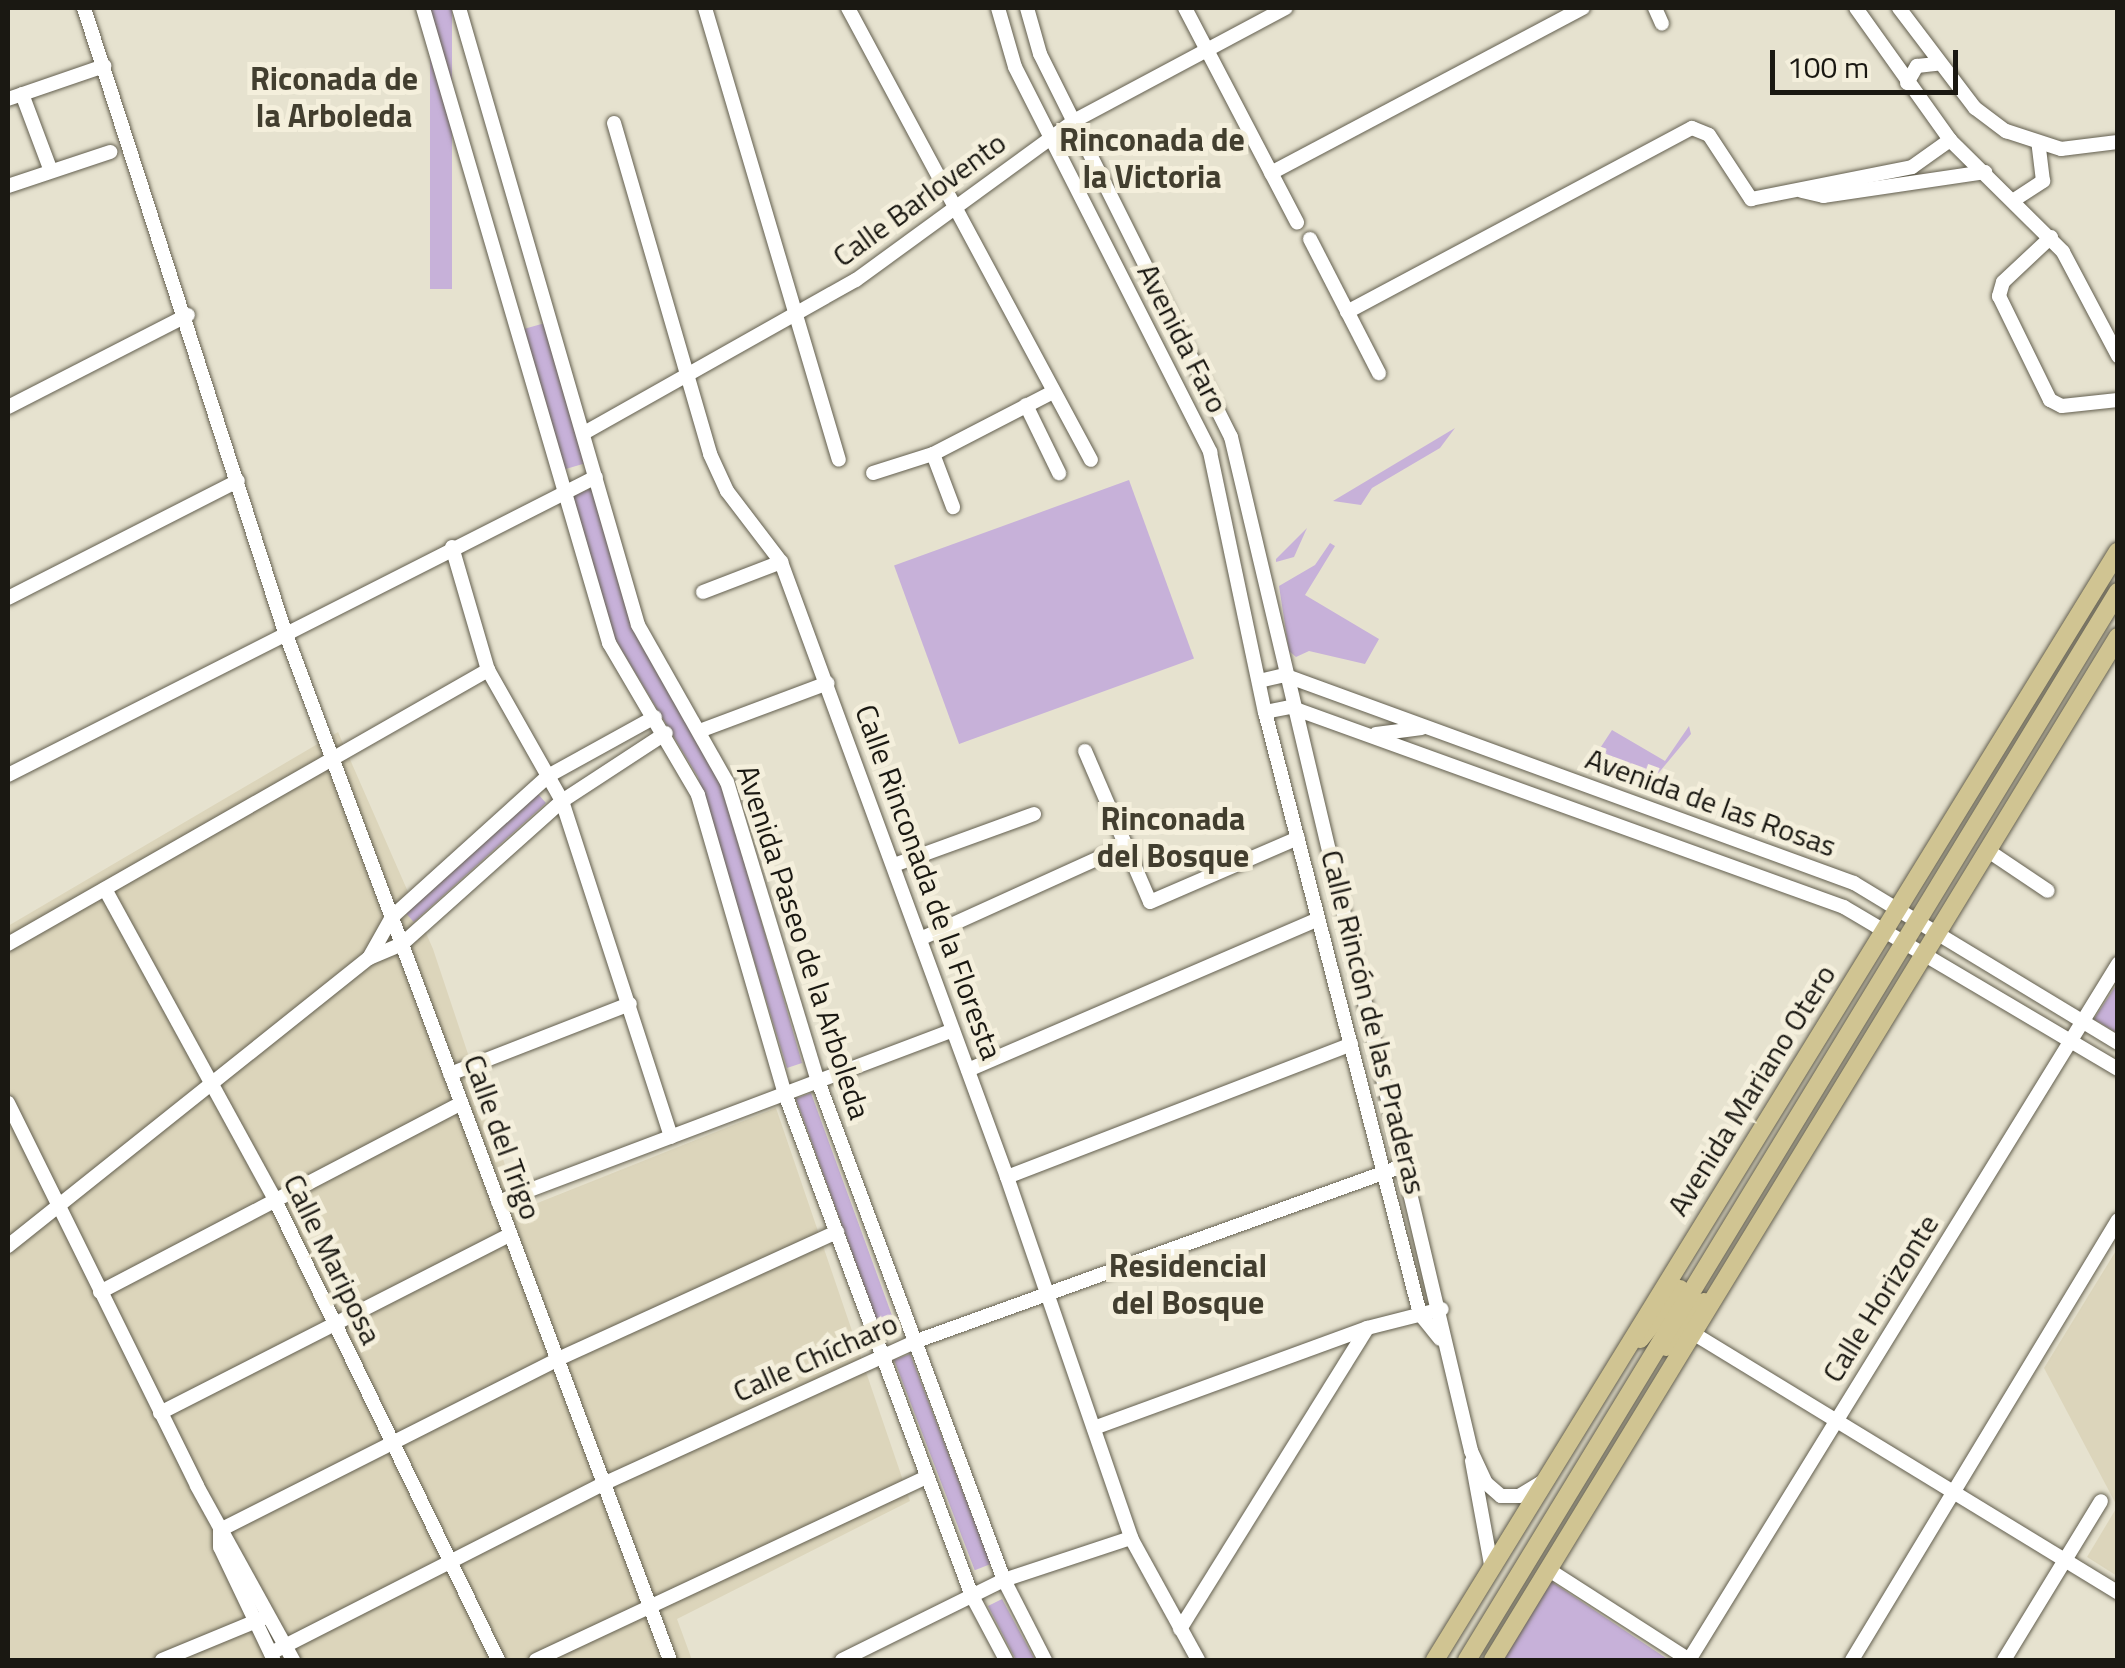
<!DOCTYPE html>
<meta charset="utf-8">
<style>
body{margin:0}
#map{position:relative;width:2125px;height:1668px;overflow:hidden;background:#e6e2cf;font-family:"Titillium Web",sans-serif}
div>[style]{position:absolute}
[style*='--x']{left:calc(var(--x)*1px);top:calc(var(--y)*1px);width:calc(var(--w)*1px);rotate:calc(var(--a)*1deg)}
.built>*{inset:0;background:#dcd5bb}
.green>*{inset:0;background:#c7b1d9;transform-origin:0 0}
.roads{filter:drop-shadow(0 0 2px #635f4f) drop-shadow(0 0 2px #635f4f)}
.minor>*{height:14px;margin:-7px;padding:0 7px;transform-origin:7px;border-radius:7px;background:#fff}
.major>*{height:18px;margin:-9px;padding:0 9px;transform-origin:9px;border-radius:9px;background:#d0c492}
span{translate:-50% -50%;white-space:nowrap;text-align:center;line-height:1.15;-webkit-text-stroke:10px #f4efdc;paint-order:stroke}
.street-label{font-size:30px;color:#1a1812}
.neighbourhood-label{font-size:32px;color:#423e2f;font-weight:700}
.frame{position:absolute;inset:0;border:10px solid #1a1812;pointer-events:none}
.scale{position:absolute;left:1770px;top:50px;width:188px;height:45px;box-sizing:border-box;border:5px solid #1a1812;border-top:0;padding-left:12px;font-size:30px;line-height:35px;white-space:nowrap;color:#1a1812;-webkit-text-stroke:8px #f4efdc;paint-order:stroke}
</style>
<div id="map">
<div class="built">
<i style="clip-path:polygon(338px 732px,433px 949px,520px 1210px,776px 1108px,910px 1501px,677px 1619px,692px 1660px,8px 1660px,8px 926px)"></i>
<i style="clip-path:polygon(2117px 1249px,2117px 1506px,2044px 1368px)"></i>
<i style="clip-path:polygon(2117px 1507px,2117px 1576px,2087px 1557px)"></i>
</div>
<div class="green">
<i style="left:430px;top:8px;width:22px;height:281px"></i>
<i style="left:545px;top:323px;width:146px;height:22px;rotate:74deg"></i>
<i style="clip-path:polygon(1455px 428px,1440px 448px,1372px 488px,1361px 505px,1333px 501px)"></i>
<i style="left:1129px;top:480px;width:190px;height:250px;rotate:70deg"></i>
<i style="clip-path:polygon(592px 488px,632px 628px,720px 778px,802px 1063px,787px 1068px,698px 777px,614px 637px,573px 496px)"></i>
<i style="clip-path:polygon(1307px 528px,1294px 557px,1276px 562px,1276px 559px)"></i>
<i style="clip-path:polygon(1330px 543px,1335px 546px,1305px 595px,1379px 639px,1365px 664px,1309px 651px,1296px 657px,1289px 651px,1279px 586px,1315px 565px)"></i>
<i style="clip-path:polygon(1689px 726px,1691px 734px,1651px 782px,1591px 762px,1612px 730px,1665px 761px)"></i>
<i style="left:538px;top:794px;width:12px;height:178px;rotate:48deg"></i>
<i style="clip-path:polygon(2117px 984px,2117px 1033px,2094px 1019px)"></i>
<i style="left:811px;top:1093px;width:249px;height:16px;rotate:70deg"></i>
<i style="left:910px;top:1354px;width:225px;height:17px;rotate:69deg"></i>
<i style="clip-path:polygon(1549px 1580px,1669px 1660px,1501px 1660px)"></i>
<i style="clip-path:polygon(1002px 1599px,1035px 1660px,1016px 1660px,988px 1606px)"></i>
</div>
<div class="roads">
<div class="minor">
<i style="--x:84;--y:8;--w:656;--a:72.15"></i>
<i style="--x:285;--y:632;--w:1098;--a:69.47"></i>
<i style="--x:423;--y:8;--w:662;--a:73.67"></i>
<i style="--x:609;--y:643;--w:176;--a:59.6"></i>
<i style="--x:698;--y:795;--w:311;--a:73.8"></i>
<i style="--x:785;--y:1094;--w:536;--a:69.57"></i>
<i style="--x:972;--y:1596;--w:72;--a:62"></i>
<i style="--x:459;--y:8;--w:642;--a:73.82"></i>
<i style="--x:638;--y:625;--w:180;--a:60.5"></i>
<i style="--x:727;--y:782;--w:313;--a:73.1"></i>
<i style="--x:818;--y:1081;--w:533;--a:69.56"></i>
<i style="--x:1004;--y:1580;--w:90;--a:62.9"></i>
<i style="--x:705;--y:8;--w:471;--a:73.5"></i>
<i style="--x:848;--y:8;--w:513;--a:61.74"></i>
<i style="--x:998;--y:8;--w:61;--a:73.9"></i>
<i style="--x:1015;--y:67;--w:432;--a:63.1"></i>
<i style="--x:1210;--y:452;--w:266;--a:78.1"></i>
<i style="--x:1265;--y:712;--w:622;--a:75.56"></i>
<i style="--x:1420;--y:1314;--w:32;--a:51"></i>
<i style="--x:1027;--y:8;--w:48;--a:74.2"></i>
<i style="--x:1040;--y:54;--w:428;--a:63.5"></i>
<i style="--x:1231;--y:437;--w:1042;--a:76.68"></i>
<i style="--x:1471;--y:1451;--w:35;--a:65"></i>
<i style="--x:1486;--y:1483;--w:20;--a:41"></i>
<i style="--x:1501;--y:1496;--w:18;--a:0"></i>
<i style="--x:1519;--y:1496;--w:26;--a:-31"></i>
<i style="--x:1185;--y:8;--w:242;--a:62.4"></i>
<i style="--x:1655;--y:8;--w:17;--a:66"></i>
<i style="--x:1856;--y:8;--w:162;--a:54.5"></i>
<i style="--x:1950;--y:140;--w:159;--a:44.7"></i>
<i style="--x:2063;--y:252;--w:118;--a:62.1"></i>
<i style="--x:1899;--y:8;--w:126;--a:52.8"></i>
<i style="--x:1975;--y:108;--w:39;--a:37"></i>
<i style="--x:2006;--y:131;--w:58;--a:18.1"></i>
<i style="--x:2061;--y:149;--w:57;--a:-7"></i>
<i style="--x:1907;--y:83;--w:20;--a:-60"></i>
<i style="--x:1917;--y:66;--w:20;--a:-6"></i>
<i style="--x:22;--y:94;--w:82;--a:69.4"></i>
<i style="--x:8;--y:99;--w:102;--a:-19"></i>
<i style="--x:614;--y:123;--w:345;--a:73.8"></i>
<i style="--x:710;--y:454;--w:41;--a:65.3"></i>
<i style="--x:727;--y:491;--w:89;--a:52.7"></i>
<i style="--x:781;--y:562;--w:655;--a:69.82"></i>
<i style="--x:1007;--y:1177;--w:382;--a:71"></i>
<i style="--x:1131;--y:1538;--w:139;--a:61.2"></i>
<i style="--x:1271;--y:173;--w:353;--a:-27.9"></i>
<i style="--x:8;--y:186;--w:108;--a:-18.4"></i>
<i style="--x:1802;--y:191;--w:22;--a:13"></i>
<i style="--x:1823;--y:196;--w:164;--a:-8.4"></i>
<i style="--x:2014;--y:200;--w:35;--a:-33"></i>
<i style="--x:2043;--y:181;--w:35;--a:-97"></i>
<i style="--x:2051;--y:237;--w:66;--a:136.8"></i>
<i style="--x:2003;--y:282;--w:15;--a:106"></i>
<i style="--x:1999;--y:296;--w:116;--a:63.9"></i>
<i style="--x:2050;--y:400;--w:13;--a:27"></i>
<i style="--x:2062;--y:406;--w:56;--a:-6.1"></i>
<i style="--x:1310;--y:239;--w:151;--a:62.8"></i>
<i style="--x:1347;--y:312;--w:391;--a:-28.1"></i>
<i style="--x:1692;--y:128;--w:18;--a:22"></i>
<i style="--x:1709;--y:135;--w:77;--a:56.7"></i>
<i style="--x:1751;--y:199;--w:164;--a:-11.2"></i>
<i style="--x:1912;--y:167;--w:47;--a:-35.4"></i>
<i style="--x:1026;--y:405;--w:76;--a:64.1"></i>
<i style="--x:8;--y:407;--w:202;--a:-27.1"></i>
<i style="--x:584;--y:433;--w:312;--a:-29.4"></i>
<i style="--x:856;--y:280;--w:270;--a:-36.1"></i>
<i style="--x:1074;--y:121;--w:240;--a:-28.1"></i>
<i style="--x:933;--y:454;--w:57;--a:69.3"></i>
<i style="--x:873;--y:473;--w:63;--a:-17.6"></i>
<i style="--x:933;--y:454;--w:135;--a:-27.3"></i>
<i style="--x:452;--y:547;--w:128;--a:73.7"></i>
<i style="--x:488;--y:670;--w:150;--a:60.5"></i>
<i style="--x:562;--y:801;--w:353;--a:72"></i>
<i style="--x:703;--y:592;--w:84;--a:-21"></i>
<i style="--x:8;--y:598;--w:258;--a:-27"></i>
<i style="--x:1259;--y:681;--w:26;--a:-13"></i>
<i style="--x:1284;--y:675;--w:607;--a:20.05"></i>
<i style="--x:1854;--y:883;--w:309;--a:31.2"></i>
<i style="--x:1265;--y:712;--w:25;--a:-11"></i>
<i style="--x:1290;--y:707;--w:589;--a:19.85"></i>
<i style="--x:1844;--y:907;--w:318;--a:30.6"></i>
<i style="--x:702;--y:730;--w:134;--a:-20.5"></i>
<i style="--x:1376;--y:734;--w:46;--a:-7.4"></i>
<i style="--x:1085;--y:751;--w:164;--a:66.7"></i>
<i style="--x:1150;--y:902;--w:161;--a:-23.4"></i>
<i style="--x:8;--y:775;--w:659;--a:-26.88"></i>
<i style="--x:1987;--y:850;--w:73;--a:33.9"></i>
<i style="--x:894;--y:865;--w:149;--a:-20"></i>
<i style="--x:105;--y:889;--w:352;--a:61.3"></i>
<i style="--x:274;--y:1198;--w:513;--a:64.13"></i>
<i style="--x:920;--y:939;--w:225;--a:-24.4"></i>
<i style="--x:8;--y:944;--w:553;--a:-29.72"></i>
<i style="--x:369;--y:958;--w:47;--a:-60.7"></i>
<i style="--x:392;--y:917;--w:210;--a:-42.1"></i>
<i style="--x:548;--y:776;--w:122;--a:-28.9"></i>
<i style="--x:968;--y:1070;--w:381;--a:-23.3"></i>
<i style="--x:450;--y:1074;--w:193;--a:-21.3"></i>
<i style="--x:8;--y:1103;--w:427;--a:63.7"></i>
<i style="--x:197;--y:1486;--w:199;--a:61.1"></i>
<i style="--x:1007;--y:1177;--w:369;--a:-21.1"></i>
<i style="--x:498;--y:1202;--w:486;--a:-20.7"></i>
<i style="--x:8;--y:1246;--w:462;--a:-38.6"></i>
<i style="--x:369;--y:958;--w:36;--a:-23"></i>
<i style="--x:402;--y:944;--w:215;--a:-41.8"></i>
<i style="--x:562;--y:801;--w:124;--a:-33.2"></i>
<i style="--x:100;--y:1292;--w:407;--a:-27.6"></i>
<i style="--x:1696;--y:1335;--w:495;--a:31.4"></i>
<i style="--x:160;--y:1413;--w:392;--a:-27"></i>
<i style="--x:1094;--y:1428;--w:291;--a:-20.1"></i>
<i style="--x:1367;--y:1328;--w:77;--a:-14.2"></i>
<i style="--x:1472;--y:1461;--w:106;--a:79.6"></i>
<i style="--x:220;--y:1530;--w:377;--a:-26.8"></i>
<i style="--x:556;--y:1360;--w:309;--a:-24.5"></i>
<i style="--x:220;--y:1530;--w:17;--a:90"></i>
<i style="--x:220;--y:1547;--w:123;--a:64.5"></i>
<i style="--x:1549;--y:1570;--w:166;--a:32.7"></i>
<i style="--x:1180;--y:1629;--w:354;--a:-58.1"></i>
<i style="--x:271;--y:1653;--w:373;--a:-27"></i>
<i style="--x:603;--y:1484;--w:342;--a:-24.5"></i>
<i style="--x:914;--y:1342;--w:522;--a:-19.82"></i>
<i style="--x:162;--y:1660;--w:110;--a:-22.4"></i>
<i style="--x:536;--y:1660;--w:432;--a:-25.1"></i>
<i style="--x:842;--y:1660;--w:181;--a:-26.3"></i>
<i style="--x:1004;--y:1580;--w:134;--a:-18.3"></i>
<i style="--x:1689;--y:1660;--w:818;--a:-58.35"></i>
<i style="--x:1852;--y:1660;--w:514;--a:-58.85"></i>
<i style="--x:2004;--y:1660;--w:186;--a:-58.6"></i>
</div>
<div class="major">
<i style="--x:1640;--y:1339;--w:64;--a:-51.3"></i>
<i style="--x:1666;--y:1347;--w:59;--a:-49.8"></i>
<i style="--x:1435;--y:1660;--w:1302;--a:-58.37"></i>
<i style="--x:1467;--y:1660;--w:1251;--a:-58.64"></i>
<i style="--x:1493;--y:1660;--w:1199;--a:-58.58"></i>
</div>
</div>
<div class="street-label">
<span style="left:919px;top:199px;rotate:-36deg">Calle Barlovento</span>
<span style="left:1183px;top:338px;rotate:63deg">Avenida Faro</span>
<span style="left:1711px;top:802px;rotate:20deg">Avenida de las Rosas</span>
<span style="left:929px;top:882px;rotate:70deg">Calle Rinconada de la Floresta</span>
<span style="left:804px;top:942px;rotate:72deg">Avenida Paseo de la Arboleda</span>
<span style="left:1374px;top:1022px;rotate:76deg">Calle Rincón de las Praderas</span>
<span style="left:1751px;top:1090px;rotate:-58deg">Avenida Mariano Otero</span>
<span style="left:503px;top:1137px;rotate:70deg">Calle del Trigo</span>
<span style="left:333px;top:1259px;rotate:64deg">Calle Mariposa</span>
<span style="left:1880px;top:1298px;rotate:-58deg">Calle Horizonte</span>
<span style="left:815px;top:1357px;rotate:-24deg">Calle Chícharo</span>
</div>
<div class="neighbourhood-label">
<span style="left:334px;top:97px">Riconada de<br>la Arboleda</span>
<span style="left:1152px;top:158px">Rinconada de<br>la Victoria</span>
<span style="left:1173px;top:837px">Rinconada<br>del Bosque</span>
<span style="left:1188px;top:1284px">Residencial<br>del Bosque</span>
</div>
<div class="frame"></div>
<div class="scale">100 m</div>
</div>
